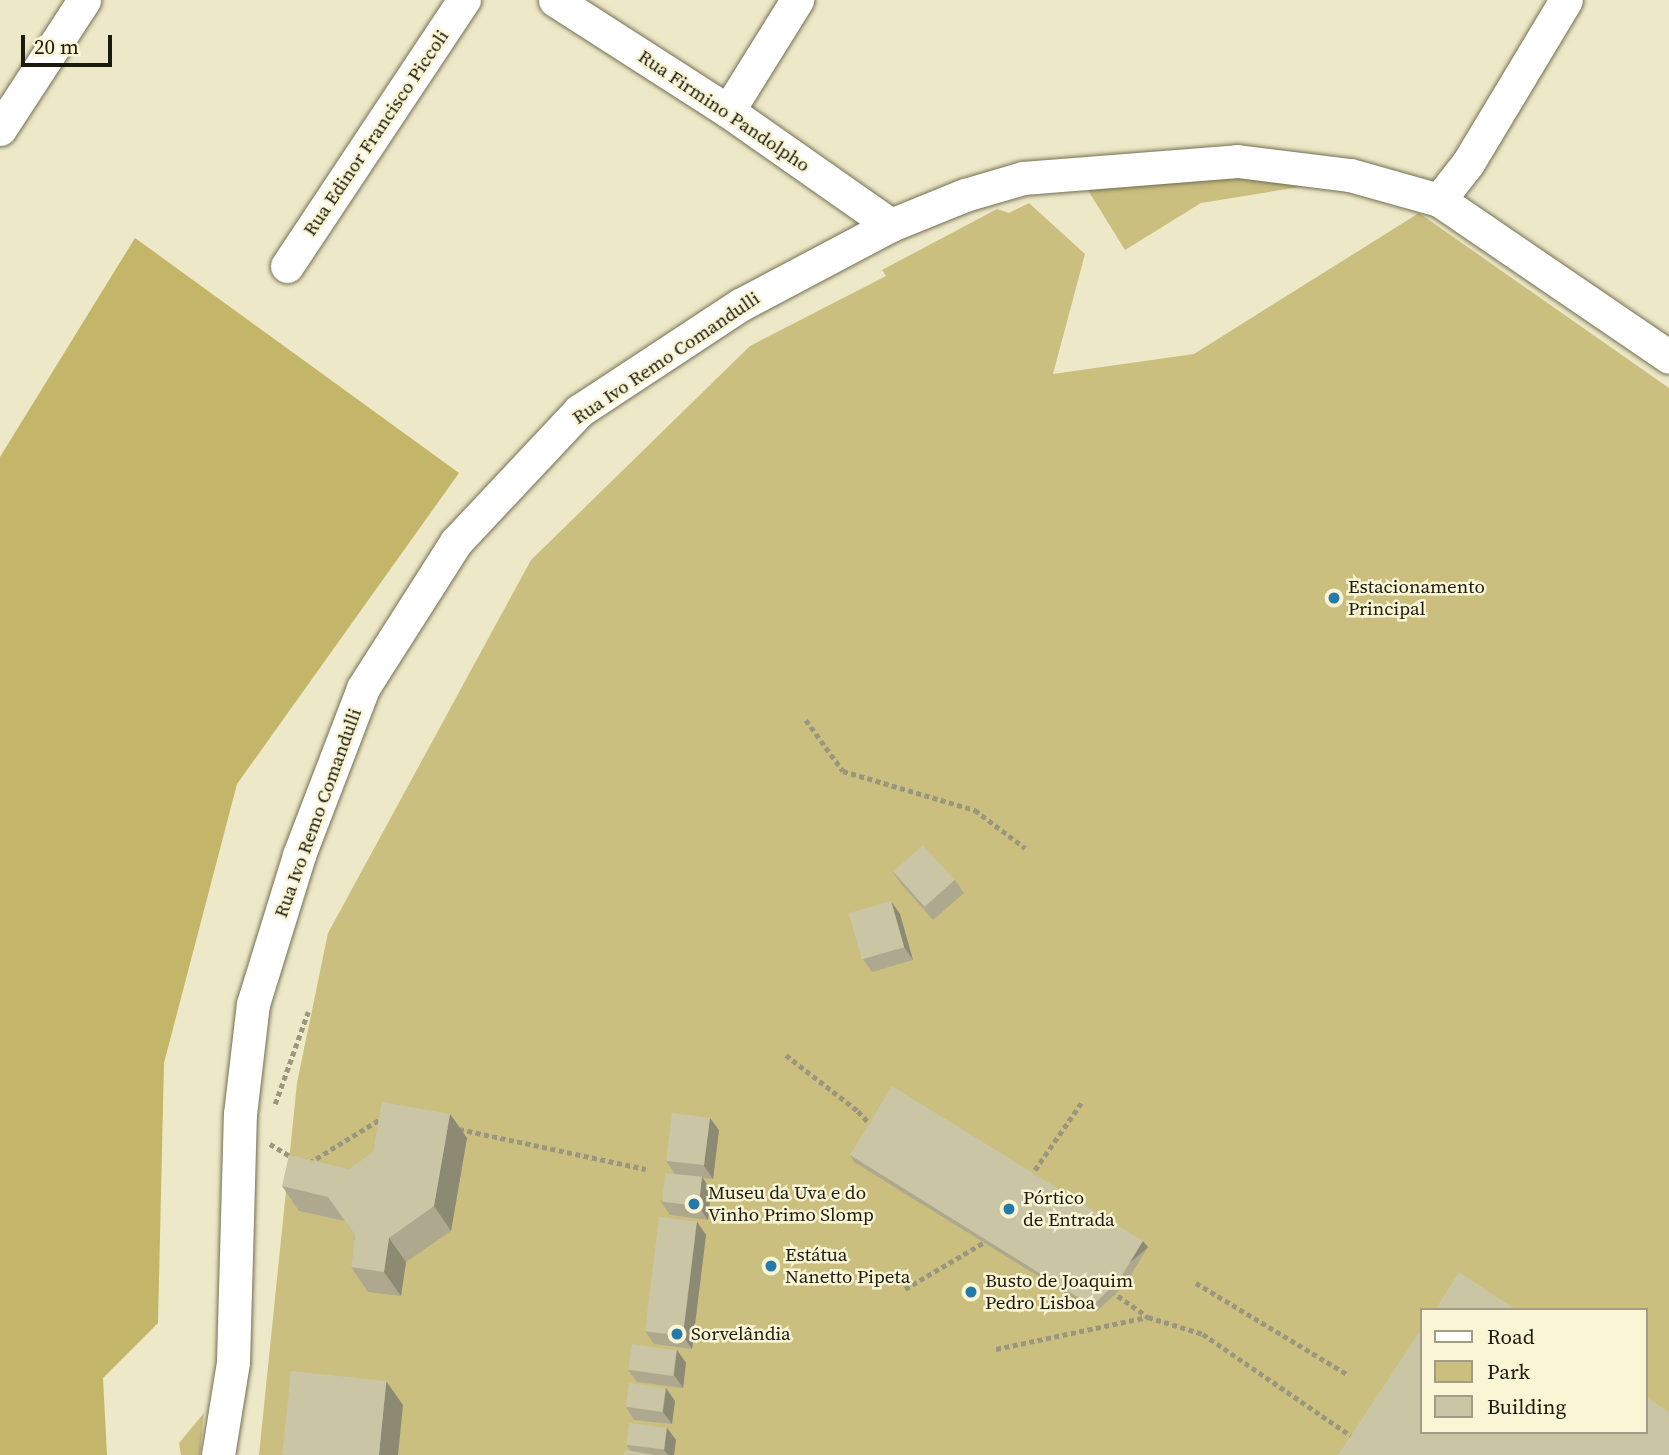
<!DOCTYPE html>
<meta charset="utf-8">
<style>
body{margin:0}
#map{position:relative;width:1669px;height:1455px;overflow:hidden;background:#ede8c7;font-family:"Source Serif 4",serif}
div>[style]{position:absolute}
[style*='--x']{left:calc(var(--x)*1px);top:calc(var(--y)*1px);width:calc(var(--w)*1px);rotate:calc(var(--a)*1deg)}
.green>*{inset:0;background:#cabf7f}
.forest>*{inset:0;background:#c3b669}
.path>*{height:4.5px;margin-top:-2.25px;transform-origin:0;background:repeating-linear-gradient(90deg,#9b977e 0 5px,transparent 0 8.5px)}
.roads{filter:drop-shadow(0 0 2px #736f52) drop-shadow(0 0 2px #736f52)}
.minor>*{height:33px;margin:-16.5px;padding:0 16.5px;transform-origin:16.5px;border-radius:16.5px;background:#fff}
.wall>*{inset:0;background:#aea98e}
.shaded-wall>*{inset:0;background:#8d8a74;transform-origin:0 0}
.building>*{inset:0;background:#cac5a5;transform-origin:0 0}
.dots>*{width:19px;height:19px;translate:-50% -50%;box-sizing:border-box;border:4px solid #faf5d4;border-radius:50%}
span{translate:-50% -50%;white-space:nowrap;text-align:center;line-height:1.15;-webkit-text-stroke:5px #faf5d4;paint-order:stroke}
.street-label{font-size:19px;color:#1c1a0e}
.poi-label{font-size:19px;color:#1c1a0e}
.left{translate:0 -50%;text-align:left}
.legend{position:absolute;left:1420px;top:1308px;width:228px;height:126px;box-sizing:border-box;background:#faf5d4;border:2px solid #a19d85;margin:0;padding:9px 12px;list-style:none;font-size:21px;color:#1c1a0e}
.legend li{display:flex;align-items:center;gap:14px;height:35px}
.legend b{width:35px;border:2px solid #a19d85}
.scale{position:absolute;left:21px;top:35px;width:91px;height:32px;box-sizing:border-box;border:4px solid #1c1a0e;border-top:0;padding-left:9px;font-size:21px;line-height:24px;white-space:nowrap;color:#1c1a0e;-webkit-text-stroke:5px #faf5d4;paint-order:stroke}
</style>
<div id="map">
<div class="green">
<i style="clip-path:polygon(1219px 167px,1356px 178px,1201px 203px,1125px 250px,1081px 179px)"></i>
<i style="clip-path:polygon(evenodd,1029px 203px,1085px 254px,1053px 374px,1194px 354px,1419px 213px,1669px 388px,1669px 1455px,259px 1455px,297px 1083px,328px 933px,531px 560px,750px 346px,886px 276px,882px 270px,997px 209px,1009px 213px,1029px 203px,1422px 1310px,1646px 1310px,1646px 1432px,1422px 1432px,1422px 1310px)"></i>
<i style="clip-path:polygon(204px 1413px,200px 1455px,181px 1455px,179px 1443px)"></i>
</div>
<div class="forest">
<i style="clip-path:polygon(135px 238px,459px 473px,237px 784px,164px 1063px,158px 1323px,103px 1378px,107px 1455px,0 1455px,0 457px)"></i>
</div>
<div class="path">
<i style="--x:806;--y:720;--w:63;--a:54"></i>
<i style="--x:843;--y:771;--w:138;--a:16.5"></i>
<i style="--x:975;--y:810;--w:63;--a:37.2"></i>
<i style="--x:786;--y:1055;--w:91;--a:37.9"></i>
<i style="--x:858;--y:1111;--w:22;--a:47"></i>
<i style="--x:275;--y:1104;--w:98;--a:-70.3"></i>
<i style="--x:459;--y:1129;--w:191;--a:12.1"></i>
<i style="--x:270;--y:1144;--w:27;--a:31"></i>
<i style="--x:309;--y:1163;--w:86;--a:-31.7"></i>
<i style="--x:1030;--y:1177;--w:90;--a:-55.4"></i>
<i style="--x:1196;--y:1283;--w:176;--a:31.1"></i>
<i style="--x:905;--y:1289;--w:96;--a:-30.6"></i>
<i style="--x:1111;--y:1291;--w:45;--a:35.1"></i>
<i style="--x:1148;--y:1317;--w:58;--a:17.2"></i>
<i style="--x:1203;--y:1334;--w:182;--a:34.5"></i>
<i style="--x:996;--y:1349;--w:155;--a:-11.9"></i>
</div>
<div class="roads">
<div class="minor">
<i style="--x:555;--y:0;--w:206;--a:32.7"></i>
<i style="--x:728;--y:111;--w:199;--a:35"></i>
<i style="--x:728;--y:111;--w:131;--a:-58.1"></i>
<i style="--x:0;--y:129;--w:154;--a:-56.9"></i>
<i style="--x:1439;--y:200;--w:47;--a:-51.9"></i>
<i style="--x:1468;--y:163;--w:190;--a:-59"></i>
<i style="--x:287;--y:266;--w:320;--a:-56.4"></i>
<i style="--x:218;--y:1455;--w:94;--a:-80.8"></i>
<i style="--x:233;--y:1362;--w:248;--a:-88.4"></i>
<i style="--x:240;--y:1114;--w:111;--a:-83.3"></i>
<i style="--x:253;--y:1004;--w:156;--a:-72.8"></i>
<i style="--x:299;--y:855;--w:179;--a:-69"></i>
<i style="--x:363;--y:688;--w:173;--a:-57.5"></i>
<i style="--x:456;--y:542;--w:180;--a:-46.8"></i>
<i style="--x:579;--y:411;--w:193;--a:-33.4"></i>
<i style="--x:740;--y:305;--w:171;--a:-27.9"></i>
<i style="--x:891;--y:225;--w:80;--a:-22.1"></i>
<i style="--x:965;--y:195;--w:60;--a:-16.3"></i>
<i style="--x:1023;--y:178;--w:215;--a:-4.5"></i>
<i style="--x:1237;--y:161;--w:114;--a:7.1"></i>
<i style="--x:1350;--y:175;--w:92;--a:15.7"></i>
<i style="--x:1439;--y:200;--w:278;--a:34.3"></i>
</div>
</div>
<div class="wall">
<i style="clip-path:polygon(893px 872px,955px 880px,964px 893px,933px 920px,902px 885px)"></i>
<i style="clip-path:polygon(900px 914px,913px 960px,872px 972px,863px 959px)"></i>
<i style="clip-path:polygon(450px 1114px,467px 1138px,451px 1231px,406px 1262px,401px 1296px,368px 1292px,351px 1267px,355px 1235px,345px 1221px,299px 1211px,282px 1186px,349px 1169px)"></i>
<i style="clip-path:polygon(719px 1130px,713px 1179px,702px 1178px,711px 1190px,708px 1220px,670px 1215px,661px 1202px,675px 1174px,666px 1161px)"></i>
<i style="clip-path:polygon(850px 1155px,1148px 1247px,1124px 1286px,1096px 1312px,854px 1162px)"></i>
<i style="clip-path:polygon(697px 1222px,706px 1235px,692px 1349px,654px 1344px,645px 1331px)"></i>
<i style="clip-path:polygon(677px 1350px,686px 1363px,683px 1388px,637px 1382px,628px 1370px)"></i>
<i style="clip-path:polygon(666px 1388px,675px 1401px,672px 1424px,634px 1420px,626px 1407px)"></i>
<i style="clip-path:polygon(667px 1428px,676px 1440px,674px 1455px,624px 1455px,631px 1451px,626px 1445px)"></i>
</div>
<div class="shaded-wall">
<i style="clip-path:polygon(891px 901px,900px 914px,913px 960px,904px 947px)"></i>
<i style="clip-path:polygon(450px 1114px,467px 1138px,451px 1231px,434px 1206px)"></i>
<i style="clip-path:polygon(710px 1118px,719px 1130px,713px 1179px,704px 1166px)"></i>
<i style="clip-path:polygon(702px 1177px,711px 1190px,708px 1220px,699px 1207px)"></i>
<i style="clip-path:polygon(697px 1222px,706px 1235px,692px 1349px,683px 1336px)"></i>
<i style="clip-path:polygon(389px 1238px,406px 1262px,401px 1296px,384px 1272px)"></i>
<i style="left:1143px;top:1241px;width:8px;height:46px;rotate:50deg"></i>
<i style="clip-path:polygon(677px 1350px,686px 1363px,683px 1388px,674px 1375px)"></i>
<i style="clip-path:polygon(386px 1381px,403px 1405px,398px 1455px,379px 1455px)"></i>
<i style="clip-path:polygon(666px 1388px,675px 1401px,672px 1424px,663px 1412px)"></i>
<i style="clip-path:polygon(667px 1428px,676px 1440px,674px 1455px,668px 1455px,664px 1450px)"></i>
</div>
<div class="building">
<i style="left:923px;top:845px;width:47px;height:40px;rotate:48deg"></i>
<i style="left:891px;top:901px;width:48px;height:44px;rotate:74deg"></i>
<i style="clip-path:polygon(892px 1086px,1143px 1241px,1119px 1280px,1092px 1306px,850px 1155px)"></i>
<i style="clip-path:polygon(382px 1102px,450px 1114px,434px 1206px,389px 1238px,384px 1272px,351px 1267px,355px 1235px,328px 1197px,282px 1186px,289px 1155px,349px 1169px,373px 1152px)"></i>
<i style="left:672px;top:1113px;width:38px;height:48px;rotate:7deg"></i>
<i style="left:665px;top:1173px;width:37px;height:29px;rotate:6deg"></i>
<i style="left:659px;top:1217px;width:38px;height:115px;rotate:7deg"></i>
<i style="clip-path:polygon(1459px 1272px,1516px 1310px,1435px 1310px)"></i>
<i style="clip-path:polygon(1422px 1328px,1422px 1432px,1646px 1432px,1646px 1397px,1669px 1412px,1669px 1455px,1338px 1455px)"></i>
<i style="left:632px;top:1344px;width:45px;height:26px;rotate:8deg"></i>
<i style="left:291px;top:1371px;width:96px;height:84px;rotate:6deg"></i>
<i style="left:629px;top:1383px;width:37px;height:24px;rotate:8deg"></i>
<i style="left:629px;top:1423px;width:38px;height:22px;rotate:7deg"></i>
<i style="clip-path:polygon(625px 1450px,655px 1455px,624px 1455px)"></i>
</div>
<div class="dots">
<i style="left:1334px;top:598px;background:#247aa9"></i>
<i style="left:694px;top:1204px;background:#247aa9"></i>
<i style="left:1009px;top:1209px;background:#247aa9"></i>
<i style="left:771px;top:1266px;background:#247aa9"></i>
<i style="left:971px;top:1292px;background:#247aa9"></i>
<i style="left:677px;top:1334px;background:#247aa9"></i>
</div>
<div class="street-label">
<span style="left:724px;top:111px;rotate:34deg">Rua Firmino Pandolpho</span>
<span style="left:376px;top:133px;rotate:-56deg">Rua Edinor Francisco Piccoli</span>
<span style="left:666px;top:358px;rotate:-34deg">Rua Ivo Remo Comandulli</span>
<span style="left:318px;top:813px;rotate:-70deg">Rua Ivo Remo Comandulli</span>
</div>
<div class="poi-label">
<span class="left" style="left:1348px;top:598px">Estacionamento<br>Principal</span>
<span class="left" style="left:708px;top:1204px">Museu da Uva e do<br>Vinho Primo Slomp</span>
<span class="left" style="left:1023px;top:1209px">Pórtico<br>de Entrada</span>
<span class="left" style="left:785px;top:1266px">Estátua<br>Nanetto Pipeta</span>
<span class="left" style="left:985px;top:1292px">Busto de Joaquim<br>Pedro Lisboa</span>
<span class="left" style="left:691px;top:1334px">Sorvelândia</span>
</div>
<ul class="legend">
<li><b style="height:9px;background:#fff"></b>Road</li>
<li><b style="height:19px;background:#cabf7f"></b>Park</li>
<li><b style="height:19px;background:#cac5a5"></b>Building</li>
</ul>
<div class="scale">20 m</div>
</div>
